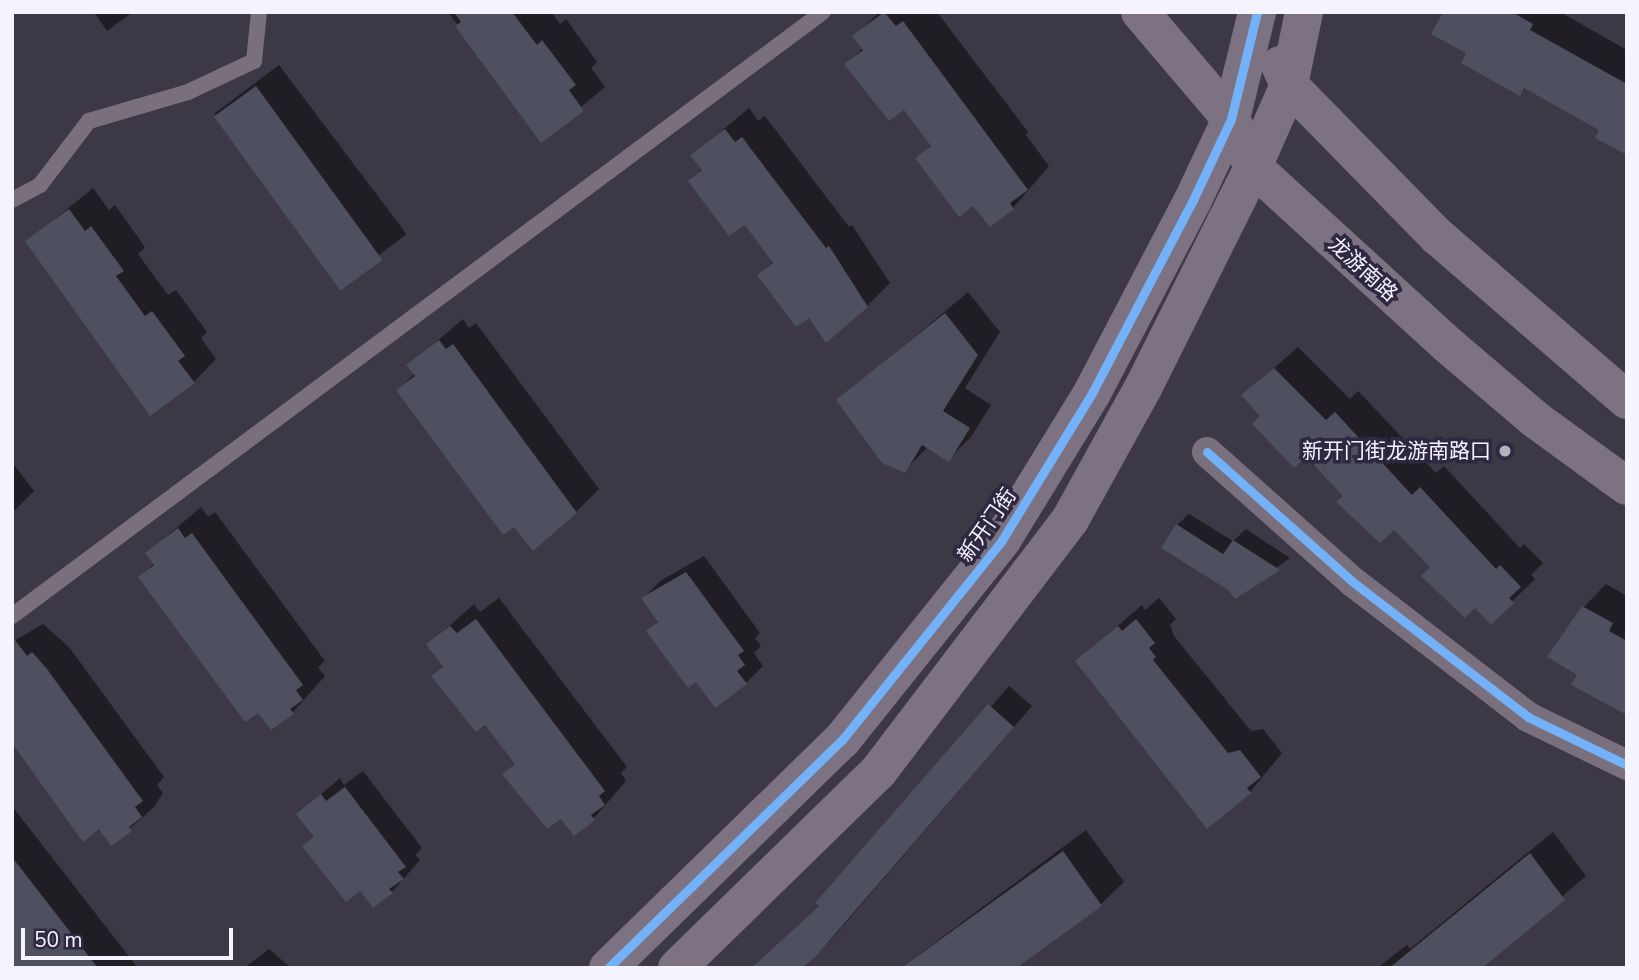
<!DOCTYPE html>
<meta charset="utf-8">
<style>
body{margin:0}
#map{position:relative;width:1639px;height:980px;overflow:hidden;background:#3c3846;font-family:"Nunito Sans","Noto Sans SC",sans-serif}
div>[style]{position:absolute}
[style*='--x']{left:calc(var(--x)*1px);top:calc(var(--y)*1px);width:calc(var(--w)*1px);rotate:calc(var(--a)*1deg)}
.shadow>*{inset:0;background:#0007;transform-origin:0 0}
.building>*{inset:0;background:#4e4f5f;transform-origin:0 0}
.lane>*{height:16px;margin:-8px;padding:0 8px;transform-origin:8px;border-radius:8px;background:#796f7d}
.street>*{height:30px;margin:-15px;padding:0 15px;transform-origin:15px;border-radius:15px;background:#796f7d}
.secondary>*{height:38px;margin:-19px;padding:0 19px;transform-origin:19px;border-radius:19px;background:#7d7282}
.cycleway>*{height:9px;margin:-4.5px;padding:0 4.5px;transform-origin:4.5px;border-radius:4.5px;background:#73b2f8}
.dots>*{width:19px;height:19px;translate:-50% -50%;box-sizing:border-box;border:4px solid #2e2841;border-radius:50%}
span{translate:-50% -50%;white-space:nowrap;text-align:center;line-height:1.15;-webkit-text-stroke:7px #2e2841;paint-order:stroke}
.street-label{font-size:21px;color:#f5f3fe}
.poi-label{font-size:21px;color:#f5f3fe}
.right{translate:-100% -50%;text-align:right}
.frame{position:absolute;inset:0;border:14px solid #f5f3fe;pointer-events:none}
.scale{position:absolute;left:21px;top:928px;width:212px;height:32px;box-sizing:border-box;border:4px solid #f5f3fe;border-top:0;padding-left:9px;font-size:21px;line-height:24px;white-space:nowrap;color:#f5f3fe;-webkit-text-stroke:5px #2e2841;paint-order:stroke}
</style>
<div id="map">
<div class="shadow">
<i style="clip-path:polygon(94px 12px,133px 12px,107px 31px)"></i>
<i style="clip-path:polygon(448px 12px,551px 12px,560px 24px,566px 19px,597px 62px,591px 68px,605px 87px,541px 140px)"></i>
<i style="clip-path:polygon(879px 12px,937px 12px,1028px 132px,1026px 135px,1049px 166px,1013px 208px,974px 203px,917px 159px,932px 144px,904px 108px,846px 64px,863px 48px,855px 36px)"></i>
<i style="clip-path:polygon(1445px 12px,1560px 12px,1627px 50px,1627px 153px,1601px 129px,1526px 87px,1519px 94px,1468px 53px)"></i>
<i style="left:279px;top:65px;width:212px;height:81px;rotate:53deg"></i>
<i style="clip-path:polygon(749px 108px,758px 121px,765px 116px,849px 227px,852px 225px,890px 283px,867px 306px,809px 316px,759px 275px,774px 261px,745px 223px,690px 181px,703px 168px,693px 155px)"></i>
<i style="clip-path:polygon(93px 188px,109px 210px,115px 205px,145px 247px,138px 254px,168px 295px,176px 290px,207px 332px,201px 338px,216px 359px,194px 382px,27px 242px)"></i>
<i style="clip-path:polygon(968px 292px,1000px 332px,965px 388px,991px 405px,971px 437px,948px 460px,928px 447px,904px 471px,838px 401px)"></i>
<i style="clip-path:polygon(463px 319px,469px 328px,476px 323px,599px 489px,576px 512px,398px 390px,415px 373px,409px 365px)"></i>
<i style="clip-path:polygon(1298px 347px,1350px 399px,1358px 391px,1436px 473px,1444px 466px,1520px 548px,1524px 544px,1543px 563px,1531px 575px,1535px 579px,1491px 622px,1394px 528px,1345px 496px,1243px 395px)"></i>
<i style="clip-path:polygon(12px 462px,34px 491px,12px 513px)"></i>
<i style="clip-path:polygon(201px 507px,208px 517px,215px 512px,325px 661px,318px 667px,325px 676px,293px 712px,140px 578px,154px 563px,147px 553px)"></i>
<i style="clip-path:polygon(1189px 514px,1233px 541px,1246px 529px,1290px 558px,1236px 597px,1177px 525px)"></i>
<i style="clip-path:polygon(704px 556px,760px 633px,755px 638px,761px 646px,754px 653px,763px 666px,746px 683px,696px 679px,648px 632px,659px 620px,643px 599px,660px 581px)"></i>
<i style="clip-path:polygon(1606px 584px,1627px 596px,1627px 713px,1579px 674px,1549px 657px,1584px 607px)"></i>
<i style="clip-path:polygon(499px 598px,627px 767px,621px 773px,626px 781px,594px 818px,561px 816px,505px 774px,516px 763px,485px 722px,433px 677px,444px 665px,428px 645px,474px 604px,480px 612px)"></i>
<i style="clip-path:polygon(1159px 598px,1176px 619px,1170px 625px,1174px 636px,1251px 731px,1263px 729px,1282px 753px,1250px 792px,1077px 661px,1142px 605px,1145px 610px)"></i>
<i style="clip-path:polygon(43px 624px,69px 647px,164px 777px,157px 785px,163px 793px,154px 807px,112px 844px,12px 642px)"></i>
<i style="clip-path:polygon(1009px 686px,1032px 706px,836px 934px,804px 968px,751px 968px,820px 905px)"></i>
<i style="clip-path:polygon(363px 771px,422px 848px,415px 855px,420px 860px,392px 892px,360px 889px,304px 847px,315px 836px,298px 814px,340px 778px,344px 785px)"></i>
<i style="clip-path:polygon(12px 806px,138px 968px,12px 968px)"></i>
<i style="clip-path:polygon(1086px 830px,1124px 882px,1101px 904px,1013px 968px,901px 968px)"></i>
<i style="clip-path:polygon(1553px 832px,1586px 876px,1478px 968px,1377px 968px,1407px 945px,1410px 949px)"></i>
<i style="clip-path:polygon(269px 949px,291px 968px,244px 968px)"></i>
</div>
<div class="building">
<i style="clip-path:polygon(454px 12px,512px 12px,537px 45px,542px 40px,576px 85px,569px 90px,584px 111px,541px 143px,455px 26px,461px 22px)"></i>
<i style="clip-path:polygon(884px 12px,896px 26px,903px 21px,1028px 190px,1010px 203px,1014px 209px,990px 227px,973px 206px,959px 217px,915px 158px,931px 146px,904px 110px,889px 121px,844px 64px,863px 50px,852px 36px)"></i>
<i style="clip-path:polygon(1443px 12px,1512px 12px,1533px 24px,1530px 30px,1627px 84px,1627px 155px,1595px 138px,1599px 130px,1524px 88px,1520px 96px,1461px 63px,1466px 53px,1431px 34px)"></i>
<i style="left:256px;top:86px;width:215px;height:52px;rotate:54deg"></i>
<i style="clip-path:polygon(725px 129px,735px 142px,742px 137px,826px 248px,829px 246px,868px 307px,826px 343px,809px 318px,796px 327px,757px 275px,773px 263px,745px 225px,729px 236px,688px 181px,702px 170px,690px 155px)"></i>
<i style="clip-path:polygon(69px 209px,85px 231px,91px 226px,124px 271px,116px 276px,145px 316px,152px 311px,185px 356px,178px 361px,195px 383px,150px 416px,25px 241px)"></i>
<i style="clip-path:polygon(945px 313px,978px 355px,943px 411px,970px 428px,949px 462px,922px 445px,905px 473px,882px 463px,836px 400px)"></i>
<i style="clip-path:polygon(439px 340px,446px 349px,453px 344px,577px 513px,533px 551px,514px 527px,503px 535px,396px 390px,415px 376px,406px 365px)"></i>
<i style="clip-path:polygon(1274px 368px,1326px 420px,1335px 412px,1412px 495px,1420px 487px,1496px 569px,1500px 565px,1521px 587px,1509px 598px,1514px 603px,1491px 625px,1475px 608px,1465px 618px,1421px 576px,1430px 567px,1394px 530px,1380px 543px,1336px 502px,1343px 496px,1306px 457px,1294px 468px,1252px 424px,1260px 416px,1241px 395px)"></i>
<i style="clip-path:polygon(1176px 524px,1223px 554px,1233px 540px,1280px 570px,1235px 599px,1228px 590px,1161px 548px)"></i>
<i style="clip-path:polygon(178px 528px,185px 538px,192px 533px,303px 685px,296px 690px,303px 700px,290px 709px,294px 714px,271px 730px,258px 713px,245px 722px,138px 577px,154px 565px,145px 553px)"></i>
<i style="clip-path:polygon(686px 572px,744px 651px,738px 655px,745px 665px,737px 671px,747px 684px,715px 708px,696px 682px,688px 688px,646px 631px,658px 622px,641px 598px)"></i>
<i style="clip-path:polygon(1582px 606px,1613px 623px,1609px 631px,1627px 641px,1627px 715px,1571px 685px,1577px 675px,1547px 657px)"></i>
<i style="clip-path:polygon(476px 619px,605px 791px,599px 796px,605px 805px,591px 815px,595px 820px,574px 836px,561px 819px,547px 829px,502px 774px,515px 764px,485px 725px,476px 732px,431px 676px,443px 667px,426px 644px,450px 626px,457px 633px)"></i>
<i style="clip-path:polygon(1136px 619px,1155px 643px,1149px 648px,1156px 657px,1153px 660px,1228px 753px,1240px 750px,1261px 777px,1247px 788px,1251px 793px,1207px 829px,1075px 661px,1118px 626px,1122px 631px)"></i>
<i style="clip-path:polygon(12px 636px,27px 656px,32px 652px,47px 669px,143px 801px,135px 807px,142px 817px,129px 827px,132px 831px,111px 846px,99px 829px,83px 842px,12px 743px)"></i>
<i style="clip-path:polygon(988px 704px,1014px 727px,816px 956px,803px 968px,751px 968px,819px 906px,815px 903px)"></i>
<i style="clip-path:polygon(345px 787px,406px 867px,398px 872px,404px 879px,389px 889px,393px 893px,373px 908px,360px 891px,346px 902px,302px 846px,314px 837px,296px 814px,321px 794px,326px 801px)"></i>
<i style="clip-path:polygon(1063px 851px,1102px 906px,1016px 968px,901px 968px)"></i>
<i style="clip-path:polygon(1530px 853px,1565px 900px,1482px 968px,1389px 968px)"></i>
<i style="clip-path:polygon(12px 857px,98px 968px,12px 968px)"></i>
</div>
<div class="lane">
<i style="--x:12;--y:200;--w:32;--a:-28"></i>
<i style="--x:40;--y:185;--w:81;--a:-52.6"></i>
<i style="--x:89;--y:121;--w:103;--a:-16.3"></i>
<i style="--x:188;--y:92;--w:73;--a:-25.2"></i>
<i style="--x:254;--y:61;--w:49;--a:-84.2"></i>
<i style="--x:12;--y:616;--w:1011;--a:-36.68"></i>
</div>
<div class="street">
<i style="--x:1207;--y:452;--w:195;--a:41.7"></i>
<i style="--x:1353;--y:582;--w:221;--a:37.6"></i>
<i style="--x:1528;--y:717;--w:110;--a:25.9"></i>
</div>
<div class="secondary">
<i style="--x:1140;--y:12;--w:140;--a:49.6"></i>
<i style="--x:1231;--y:119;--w:53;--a:65.4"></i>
<i style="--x:1253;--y:167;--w:264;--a:42.4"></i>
<i style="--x:1448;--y:345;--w:116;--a:40.4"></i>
<i style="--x:1536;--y:420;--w:112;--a:36"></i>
<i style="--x:1280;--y:65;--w:22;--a:66"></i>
<i style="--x:1289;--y:85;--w:211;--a:45.6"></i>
<i style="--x:1437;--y:236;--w:251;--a:40.8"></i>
<i style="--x:608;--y:968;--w:327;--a:-44.3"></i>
<i style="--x:842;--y:740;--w:256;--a:-51.3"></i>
<i style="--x:1002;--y:540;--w:172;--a:-58.5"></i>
<i style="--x:1092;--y:393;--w:216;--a:-62.4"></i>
<i style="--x:1192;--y:202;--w:92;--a:-64.8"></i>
<i style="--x:1231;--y:119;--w:110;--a:-76.3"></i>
<i style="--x:677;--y:968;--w:281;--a:-44.3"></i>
<i style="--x:878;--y:772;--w:317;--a:-52.7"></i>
<i style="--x:1070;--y:520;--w:151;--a:-61.1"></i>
<i style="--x:1143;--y:388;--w:247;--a:-63.5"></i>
<i style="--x:1253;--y:167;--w:90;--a:-66.3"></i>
<i style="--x:1289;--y:85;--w:75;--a:-78.4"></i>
</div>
<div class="cycleway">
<i style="--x:1207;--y:452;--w:195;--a:41.7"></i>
<i style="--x:1353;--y:582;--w:221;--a:37.6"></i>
<i style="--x:1528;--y:717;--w:110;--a:25.9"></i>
<i style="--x:608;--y:968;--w:327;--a:-44.3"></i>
<i style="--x:842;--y:740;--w:256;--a:-51.3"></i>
<i style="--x:1002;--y:540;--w:172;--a:-58.5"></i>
<i style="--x:1092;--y:393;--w:216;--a:-62.4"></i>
<i style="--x:1192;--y:202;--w:92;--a:-64.8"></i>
<i style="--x:1231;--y:119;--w:110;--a:-76.3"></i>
</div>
<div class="dots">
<i style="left:1505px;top:451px;background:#b4b2be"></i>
</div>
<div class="street-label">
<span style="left:1363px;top:269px;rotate:42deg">龙游南路</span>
<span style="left:987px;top:525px;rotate:-55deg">新开门街</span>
</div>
<div class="poi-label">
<span class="right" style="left:1491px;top:451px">新开门街龙游南路口</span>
</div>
<div class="frame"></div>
<div class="scale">50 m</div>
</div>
